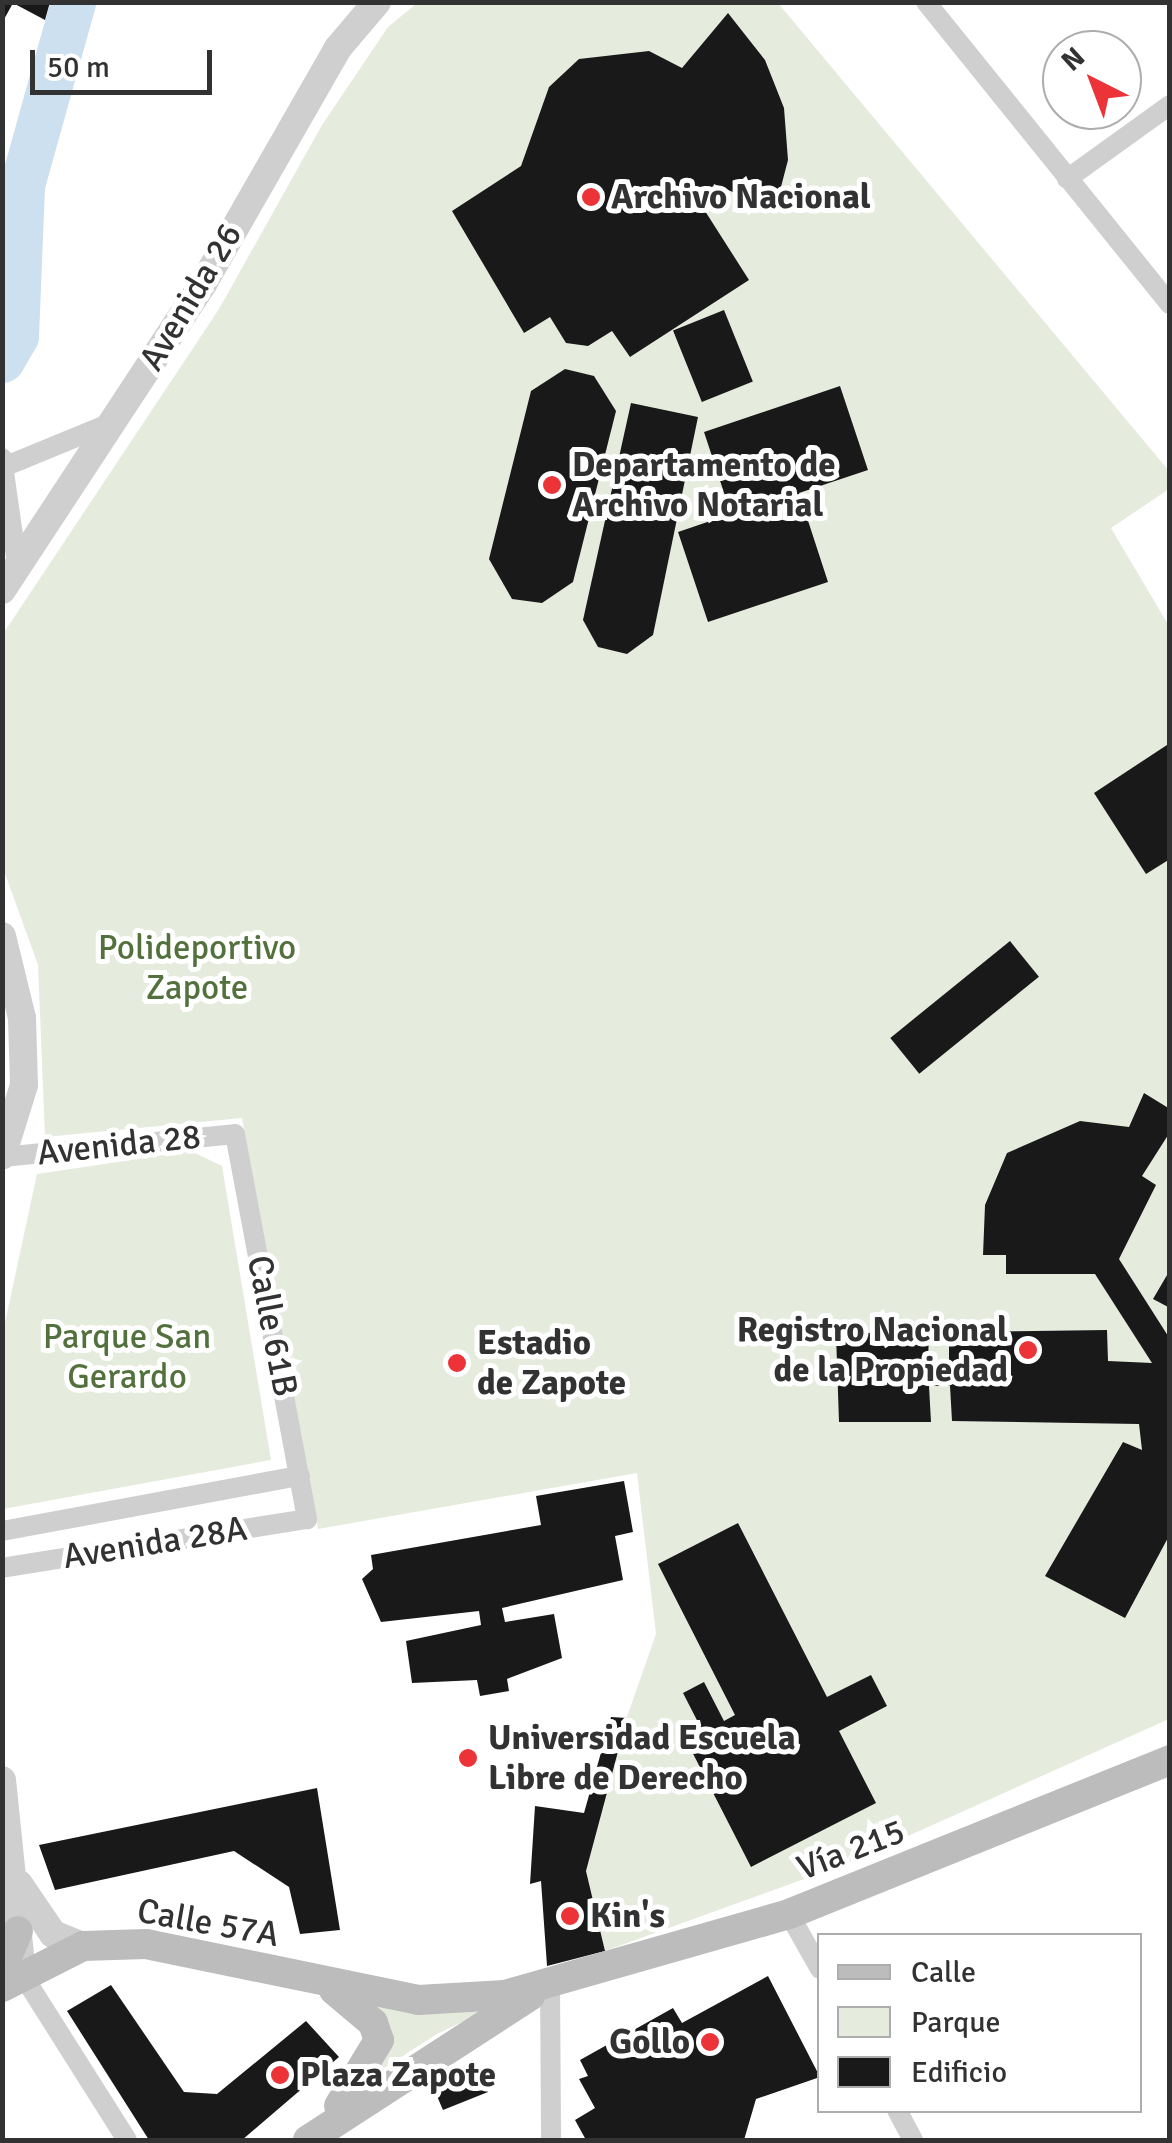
<!DOCTYPE html>
<meta charset="utf-8">
<style>
body{margin:0}
#map{position:relative;width:1172px;height:2143px;overflow:hidden;background:#fff;font-family:Signika,sans-serif}
div>[style]{position:absolute}
[style*='--x']{left:calc(var(--x)*1px);top:calc(var(--y)*1px);width:calc(var(--w)*1px);rotate:calc(var(--a)*1deg)}
.green>*{inset:0;background:#e5ecde}
.river>*{height:45px;margin:-22.5px;padding:0 22.5px;transform-origin:22.5px;border-radius:22.5px;background:#cde0ef}
.building>*{inset:0;background:#191919;transform-origin:0 0}
.minor>*{height:20px;margin:-10px;padding:0 10px;transform-origin:10px;border-radius:10px;background:#cfcfcf}
.tertiary>*{height:28px;margin:-14px;padding:0 14px;transform-origin:14px;border-radius:14px;background:#cfcfcf}
.secondary>*{height:30px;margin:-15px;padding:0 15px;transform-origin:15px;border-radius:15px;background:#bcbcbc}
.dots>*{width:28px;height:28px;translate:-50% -50%;box-sizing:border-box;border:5px solid #fff;border-radius:50%}
span{translate:-50% -50%;white-space:nowrap;text-align:center;line-height:1.15;-webkit-text-stroke:10px #fff;paint-order:stroke}
.poi-label{font-size:35px;color:#323232;font-weight:700}
.left{translate:0 -50%;text-align:left}
.right{translate:-100% -50%;text-align:right}
.street-label{font-size:35px;color:#323232}
.park-label{font-size:35px;color:#53713d}
.frame{position:absolute;inset:0;border:5px solid #323232;pointer-events:none}
.legend{position:absolute;left:817px;top:1933px;width:325px;height:180px;box-sizing:border-box;background:#fff;border:2px solid #adadad;margin:0;padding:12px 18px;list-style:none;font-size:30px;color:#323232}
.legend li{display:flex;align-items:center;gap:20px;height:50px}
.legend b{width:50px;border:2px solid #adadad}
.north{position:absolute;left:1042px;top:30px;width:100px;height:100px;box-sizing:border-box;background:#fff;border:2px solid #adadad;border-radius:50%;rotate:318deg;font-size:28px;font-weight:700;line-height:40px;text-align:center;color:#323232}
.north::after{content:'';display:block;margin:auto;width:35px;height:45px;background:#eb3338;clip-path:polygon(50% 0,100% 100%,50% 72%,0 100%)}
.scale{position:absolute;left:30px;top:50px;width:182px;height:45px;box-sizing:border-box;border:5px solid #323232;border-top:0;padding-left:12px;font-size:30px;line-height:35px;white-space:nowrap;color:#323232;-webkit-text-stroke:8px #fff;paint-order:stroke}
</style>
<div id="map">
<div class="green">
<i style="clip-path:polygon(417px 3px,778px 3px,1169px 471px,1169px 489px,1111px 528px,1169px 626px,1169px 1719px,843px 1865px,605px 1951px,586px 1871px,599px 1797px,656px 1634px,637px 1473px,318px 1529px,242px 1118px,45px 1137px,38px 965px,3px 868px,3px 634px,219px 309px,322px 125px,388px 27px)"></i>
<i style="clip-path:polygon(191px 1151px,222px 1166px,271px 1460px,3px 1509px,3px 1332px,37px 1174px)"></i>
<i style="clip-path:polygon(502px 2003px,437px 2034px,370px 2077px,370px 2007px)"></i>
</div>
<div class="river">
<i style="--x:2;--y:360;--w:28;--a:-60"></i>
<i style="--x:16;--y:336;--w:151;--a:-87.7"></i>
<i style="--x:22;--y:185;--w:190;--a:-74.4"></i>
</div>
<div class="building">
<i style="clip-path:polygon(2px 2px,50px 2px,45px 20px,13px 3px,2px 23px)"></i>
<i style="clip-path:polygon(728px 13px,765px 60px,784px 108px,788px 160px,775px 210px,714px 184px,705px 211px,749px 280px,630px 357px,612px 331px,588px 346px,566px 343px,550px 317px,524px 333px,452px 211px,521px 166px,549px 87px,579px 59px,649px 51px,682px 68px)"></i>
<i style="left:724px;top:310px;width:77px;height:55px;rotate:68deg"></i>
<i style="clip-path:polygon(565px 369px,594px 376px,616px 411px,573px 582px,542px 603px,512px 599px,489px 559px,531px 391px)"></i>
<i style="clip-path:polygon(840px 386px,868px 470px,799px 493px,828px 582px,708px 622px,678px 532px,731px 514px,704px 432px)"></i>
<i style="clip-path:polygon(631px 403px,698px 417px,653px 635px,627px 654px,598px 647px,583px 620px)"></i>
<i style="clip-path:polygon(1170px 743px,1170px 859px,1146px 874px,1094px 793px)"></i>
<i style="left:1010px;top:941px;width:46px;height:154px;rotate:51deg"></i>
<i style="clip-path:polygon(1144px 1093px,1170px 1109px,1170px 1132px,1142px 1176px,1156px 1185px,1119px 1259px,1170px 1339px,1170px 1534px,1125px 1618px,1045px 1576px,1123px 1442px,1142px 1450px,1139px 1424px,952px 1421px,950px 1386px,929px 1386px,931px 1422px,839px 1422px,836px 1334px,929px 1331px,928px 1364px,949px 1365px,949px 1332px,1107px 1330px,1108px 1361px,1152px 1363px,1095px 1274px,1006px 1274px,1006px 1255px,983px 1255px,985px 1205px,1007px 1153px,1080px 1121px,1129px 1127px)"></i>
<i style="clip-path:polygon(1170px 1270px,1170px 1308px,1153px 1299px)"></i>
<i style="clip-path:polygon(624px 1481px,633px 1532px,615px 1536px,623px 1580px,502px 1608px,505px 1622px,554px 1614px,562px 1658px,507px 1679px,509px 1691px,480px 1696px,477px 1680px,412px 1683px,406px 1641px,481px 1625px,479px 1611px,381px 1622px,362px 1579px,373px 1569px,371px 1555px,541px 1525px,536px 1496px)"></i>
<i style="clip-path:polygon(738px 1523px,827px 1697px,871px 1675px,887px 1706px,839px 1731px,876px 1803px,751px 1867px,685px 1738px,702px 1730px,683px 1693px,704px 1682px,724px 1721px,735px 1715px,658px 1564px)"></i>
<i style="clip-path:polygon(611px 1717px,627px 1718px,586px 1871px,605px 1951px,547px 1966px,541px 1881px,530px 1884px,535px 1806px,584px 1813px)"></i>
<i style="clip-path:polygon(317px 1788px,340px 1930px,300px 1934px,289px 1887px,234px 1851px,55px 1890px,39px 1845px)"></i>
<i style="clip-path:polygon(768px 1976px,820px 2077px,756px 2099px,744px 2140px,586px 2140px,575px 2120px,595px 2108px,579px 2079px,588px 2076px,580px 2060px,673px 2008px,682px 2023px)"></i>
<i style="clip-path:polygon(111px 1985px,184px 2092px,217px 2094px,306px 2021px,339px 2057px,242px 2140px,149px 2140px,67px 2011px)"></i>
<i style="clip-path:polygon(477px 2070px,488px 2092px,443px 2110px,430px 2080px)"></i>
</div>
<div class="minor">
<i style="--x:926;--y:2;--w:388;--a:51.1"></i>
<i style="--x:1067;--y:179;--w:127;--a:-35.7"></i>
<i style="--x:2;--y:458;--w:106;--a:81.9"></i>
<i style="--x:6;--y:466;--w:113;--a:-22.3"></i>
<i style="--x:2;--y:1157;--w:234;--a:-5.6"></i>
<i style="--x:235;--y:1134;--w:392;--a:79.4"></i>
<i style="--x:307;--y:1519;--w:309;--a:170.9"></i>
<i style="--x:2;--y:1531;--w:303;--a:-10.5"></i>
<i style="--x:789;--y:1914;--w:63;--a:60.6"></i>
<i style="--x:22;--y:1974;--w:196;--a:57.7"></i>
<i style="--x:550;--y:1984;--w:156;--a:89.6"></i>
<i style="--x:897;--y:2110;--w:34;--a:62"></i>
</div>
<div class="tertiary">
<i style="--x:2;--y:590;--w:368;--a:-56.7"></i>
<i style="--x:204;--y:282;--w:270;--a:-60.2"></i>
<i style="--x:338;--y:48;--w:60;--a:-49.7"></i>
<i style="--x:2;--y:936;--w:84;--a:76.3"></i>
<i style="--x:22;--y:1018;--w:67;--a:88.3"></i>
<i style="--x:24;--y:1085;--w:74;--a:107.2"></i>
<i style="--x:2;--y:1780;--w:174;--a:84.1"></i>
<i style="--x:19;--y:1884;--w:60;--a:55.8"></i>
<i style="--x:53;--y:1934;--w:32;--a:22"></i>
</div>
<div class="secondary">
<i style="--x:2;--y:1969;--w:41;--a:-67.2"></i>
<i style="--x:2;--y:1987;--w:91;--a:-26.8"></i>
<i style="--x:83;--y:1946;--w:63;--a:-1.8"></i>
<i style="--x:146;--y:1944;--w:278;--a:11.6"></i>
<i style="--x:418;--y:2000;--w:87;--a:-3.3"></i>
<i style="--x:505;--y:1995;--w:295;--a:-15.9"></i>
<i style="--x:789;--y:1914;--w:411;--a:-22"></i>
<i style="--x:334;--y:1990;--w:51;--a:40.2"></i>
<i style="--x:373;--y:2023;--w:18;--a:71"></i>
<i style="--x:379;--y:2040;--w:77;--a:121.2"></i>
<i style="--x:308;--y:2140;--w:265;--a:-33"></i>
</div>
<div class="dots">
<i style="left:591px;top:197px;background:#eb3338"></i>
<i style="left:552px;top:485px;background:#eb3338"></i>
<i style="left:1028px;top:1350px;background:#eb3338"></i>
<i style="left:457px;top:1363px;background:#eb3338"></i>
<i style="left:468px;top:1758px;background:#eb3338"></i>
<i style="left:570px;top:1916px;background:#eb3338"></i>
<i style="left:710px;top:2042px;background:#eb3338"></i>
<i style="left:280px;top:2075px;background:#eb3338"></i>
</div>
<div class="poi-label">
<span class="left" style="left:611px;top:197px">Archivo Nacional</span>
<span class="left" style="left:572px;top:485px">Departamento de<br>Archivo Notarial</span>
<span class="right" style="left:1008px;top:1350px">Registro Nacional<br>de la Propiedad</span>
<span class="left" style="left:477px;top:1363px">Estadio<br>de Zapote</span>
<span class="left" style="left:488px;top:1758px">Universidad Escuela<br>Libre de Derecho</span>
<span class="left" style="left:590px;top:1916px">Kin's</span>
<span class="right" style="left:690px;top:2042px">Gollo</span>
<span class="left" style="left:300px;top:2075px">Plaza Zapote</span>
</div>
<div class="street-label">
<span style="left:191px;top:297px;rotate:-59deg">Avenida 26</span>
<span style="left:119px;top:1145px;rotate:-6deg">Avenida 28</span>
<span style="left:272px;top:1326px;rotate:79deg">Calle 61B</span>
<span style="left:155px;top:1543px;rotate:-9deg">Avenida 28A</span>
<span style="left:851px;top:1850px;rotate:-21deg">Vía 215</span>
<span style="left:208px;top:1923px;rotate:10deg">Calle 57A</span>
</div>
<div class="park-label">
<span style="left:197px;top:968px">Polideportivo<br>Zapote</span>
<span style="left:127px;top:1357px">Parque San<br>Gerardo</span>
</div>
<div class="frame"></div>
<ul class="legend">
<li><b style="height:12px;background:#bcbcbc"></b>Calle</li>
<li><b style="height:28px;background:#e5ecde"></b>Parque</li>
<li><b style="height:28px;background:#191919"></b>Edificio</li>
</ul>
<div class="north">N</div>
<div class="scale">50 m</div>
</div>
